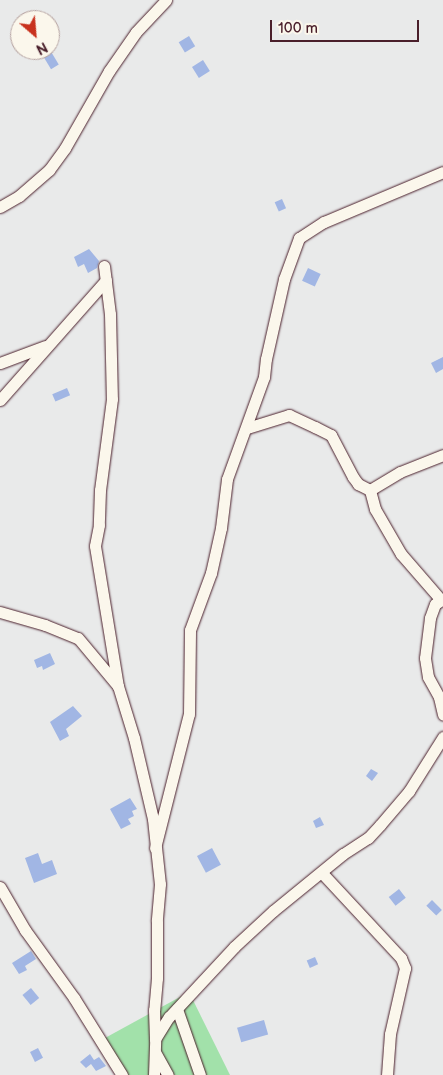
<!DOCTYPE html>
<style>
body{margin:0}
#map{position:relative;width:443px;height:1075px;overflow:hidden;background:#e9eaea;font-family:"Balsamiq Sans",sans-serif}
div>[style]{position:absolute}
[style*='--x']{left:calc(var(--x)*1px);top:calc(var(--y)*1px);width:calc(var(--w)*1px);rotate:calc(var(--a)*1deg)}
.green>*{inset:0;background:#a2e1aa}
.building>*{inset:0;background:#a1b6e4;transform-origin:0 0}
.roads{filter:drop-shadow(0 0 1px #4a1f2b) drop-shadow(0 0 1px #4a1f2b)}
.minor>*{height:11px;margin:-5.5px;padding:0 5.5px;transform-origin:5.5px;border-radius:5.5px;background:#fbf7ec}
span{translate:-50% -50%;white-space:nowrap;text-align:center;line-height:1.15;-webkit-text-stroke:4px #fbf7ec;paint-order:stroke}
.north{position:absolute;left:10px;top:10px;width:50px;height:50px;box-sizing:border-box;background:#fbf7ec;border:1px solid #b4a19f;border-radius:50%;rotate:153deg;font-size:14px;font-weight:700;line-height:20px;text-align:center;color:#4a1f2b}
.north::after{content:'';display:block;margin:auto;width:18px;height:22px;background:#c8321e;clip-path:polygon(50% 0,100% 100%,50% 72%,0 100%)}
.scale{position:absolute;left:270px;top:20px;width:149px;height:22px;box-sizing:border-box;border:2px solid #4a1f2b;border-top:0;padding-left:6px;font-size:15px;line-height:18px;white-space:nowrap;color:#4a1f2b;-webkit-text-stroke:4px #fbf7ec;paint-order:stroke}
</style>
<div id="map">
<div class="green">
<i style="clip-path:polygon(189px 992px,230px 1075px,124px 1075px,105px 1038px)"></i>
</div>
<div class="building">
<i style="left:189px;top:36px;width:12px;height:12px;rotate:59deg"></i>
<i style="left:50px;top:50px;width:17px;height:9px;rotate:59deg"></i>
<i style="left:203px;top:60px;width:13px;height:13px;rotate:58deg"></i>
<i style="left:282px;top:199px;width:10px;height:8px;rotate:66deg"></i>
<i style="clip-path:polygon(89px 249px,99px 261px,97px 268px,88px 273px,84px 264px,78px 267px,74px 257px)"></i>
<i style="left:308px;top:268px;width:14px;height:14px;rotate:25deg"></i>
<i style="clip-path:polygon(443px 357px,443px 369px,436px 373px,431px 363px)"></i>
<i style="left:67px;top:388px;width:8px;height:16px;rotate:67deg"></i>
<i style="clip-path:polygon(50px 653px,55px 664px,43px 670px,42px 666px,37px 668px,34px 660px)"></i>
<i style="clip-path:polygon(73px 706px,82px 716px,66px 729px,69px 736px,60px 741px,50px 722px)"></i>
<i style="clip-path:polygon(371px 769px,378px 773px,372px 781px,366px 776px)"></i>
<i style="clip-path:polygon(130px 798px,137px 809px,132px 811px,134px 816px,128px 819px,131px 824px,121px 829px,110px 809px)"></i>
<i style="clip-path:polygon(320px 817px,324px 825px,316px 828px,313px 821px)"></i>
<i style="left:212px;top:848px;width:19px;height:17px;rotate:62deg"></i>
<i style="clip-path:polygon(38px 853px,42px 864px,52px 860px,57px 874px,34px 883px,25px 858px)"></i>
<i style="left:399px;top:889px;width:11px;height:13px;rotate:52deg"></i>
<i style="left:432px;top:900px;width:14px;height:8px;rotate:45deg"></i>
<i style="clip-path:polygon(31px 951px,36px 959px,25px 966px,27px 970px,19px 974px,12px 963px)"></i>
<i style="left:315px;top:957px;width:8px;height:9px;rotate:67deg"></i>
<i style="left:31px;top:988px;width:13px;height:11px;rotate:51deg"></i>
<i style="left:264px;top:1020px;width:15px;height:28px;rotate:74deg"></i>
<i style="left:38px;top:1048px;width:11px;height:9px;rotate:63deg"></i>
<i style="clip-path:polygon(90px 1054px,94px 1060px,99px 1057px,106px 1066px,96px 1071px,91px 1064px,86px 1068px,80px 1062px)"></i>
</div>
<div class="roads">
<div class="minor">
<i style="--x:0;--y:207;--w:22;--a:-30"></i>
<i style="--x:19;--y:196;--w:40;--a:-41"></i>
<i style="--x:49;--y:170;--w:27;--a:-54"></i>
<i style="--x:65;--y:148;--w:89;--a:-60.3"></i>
<i style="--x:109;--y:71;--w:47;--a:-55.3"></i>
<i style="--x:136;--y:32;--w:44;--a:-46.8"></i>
<i style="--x:104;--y:266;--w:48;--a:82.9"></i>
<i style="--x:110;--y:314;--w:85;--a:88.7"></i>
<i style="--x:112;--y:399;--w:92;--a:97.5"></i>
<i style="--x:100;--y:490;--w:35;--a:92"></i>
<i style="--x:99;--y:525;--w:21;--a:101"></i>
<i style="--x:95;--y:546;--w:142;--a:80.7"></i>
<i style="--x:118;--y:686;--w:54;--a:72.9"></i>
<i style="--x:134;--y:738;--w:83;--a:76.8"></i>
<i style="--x:153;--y:819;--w:65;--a:83.9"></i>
<i style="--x:160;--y:884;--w:37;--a:95"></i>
<i style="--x:157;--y:921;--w:57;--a:90"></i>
<i style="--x:157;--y:978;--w:32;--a:95"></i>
<i style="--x:154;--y:1010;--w:29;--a:88"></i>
<i style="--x:0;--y:363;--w:48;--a:-20.7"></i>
<i style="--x:0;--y:400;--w:160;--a:-48.5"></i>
<i style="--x:247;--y:428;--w:44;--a:-17.2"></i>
<i style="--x:289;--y:415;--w:29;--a:25"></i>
<i style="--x:315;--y:427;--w:18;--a:27"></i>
<i style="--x:331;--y:435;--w:47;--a:62.4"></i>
<i style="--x:353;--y:477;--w:9;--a:54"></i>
<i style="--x:358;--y:484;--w:13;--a:27"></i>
<i style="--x:443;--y:599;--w:9;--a:148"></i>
<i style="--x:435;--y:604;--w:15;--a:110"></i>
<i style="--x:430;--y:618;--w:40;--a:97.1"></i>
<i style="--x:425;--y:658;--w:19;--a:81"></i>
<i style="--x:428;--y:677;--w:23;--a:61"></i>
<i style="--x:439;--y:697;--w:18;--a:77"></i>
<i style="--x:441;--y:600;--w:61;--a:-131"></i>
<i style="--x:401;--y:554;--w:52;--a:-120"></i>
<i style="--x:375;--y:509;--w:20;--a:-105"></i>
<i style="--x:370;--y:490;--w:35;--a:-31"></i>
<i style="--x:400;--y:472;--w:46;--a:-21.6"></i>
<i style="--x:0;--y:612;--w:47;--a:16.1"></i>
<i style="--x:45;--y:625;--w:35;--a:22"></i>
<i style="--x:78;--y:638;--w:62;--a:50.2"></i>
<i style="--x:155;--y:848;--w:138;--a:-75.8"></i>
<i style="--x:189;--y:714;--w:84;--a:-89.3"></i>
<i style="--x:190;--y:630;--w:61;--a:-69.8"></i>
<i style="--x:211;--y:573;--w:46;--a:-77.5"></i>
<i style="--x:221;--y:528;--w:49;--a:-83"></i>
<i style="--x:227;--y:479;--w:109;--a:-70.1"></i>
<i style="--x:264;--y:377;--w:18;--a:-84"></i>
<i style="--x:266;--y:359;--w:82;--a:-77.3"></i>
<i style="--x:284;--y:279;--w:44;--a:-69.9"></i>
<i style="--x:299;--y:238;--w:30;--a:-33"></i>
<i style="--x:324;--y:222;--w:129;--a:-22.8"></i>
<i style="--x:322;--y:873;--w:116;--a:47.1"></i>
<i style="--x:401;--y:958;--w:11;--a:68"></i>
<i style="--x:405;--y:968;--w:68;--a:102.8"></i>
<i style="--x:390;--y:1034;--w:41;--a:94.2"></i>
<i style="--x:0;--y:887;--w:50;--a:59.8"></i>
<i style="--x:25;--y:930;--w:84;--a:54.2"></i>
<i style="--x:74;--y:998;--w:91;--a:58.1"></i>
<i style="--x:177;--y:1009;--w:70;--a:70.8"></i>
<i style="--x:155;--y:1052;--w:26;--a:61"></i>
<i style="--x:154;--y:1075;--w:36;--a:-88"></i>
<i style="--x:155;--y:1039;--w:26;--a:-58"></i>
<i style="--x:169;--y:1017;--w:96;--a:-47.1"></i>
<i style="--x:234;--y:947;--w:53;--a:-42.7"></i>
<i style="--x:273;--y:911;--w:90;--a:-39.2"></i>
<i style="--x:343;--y:854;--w:30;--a:-33"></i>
<i style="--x:368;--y:838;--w:18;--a:-47"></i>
<i style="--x:380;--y:825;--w:45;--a:-49.5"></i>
<i style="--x:409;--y:791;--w:64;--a:-57.8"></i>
</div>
</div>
<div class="north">N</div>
<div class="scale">100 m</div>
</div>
